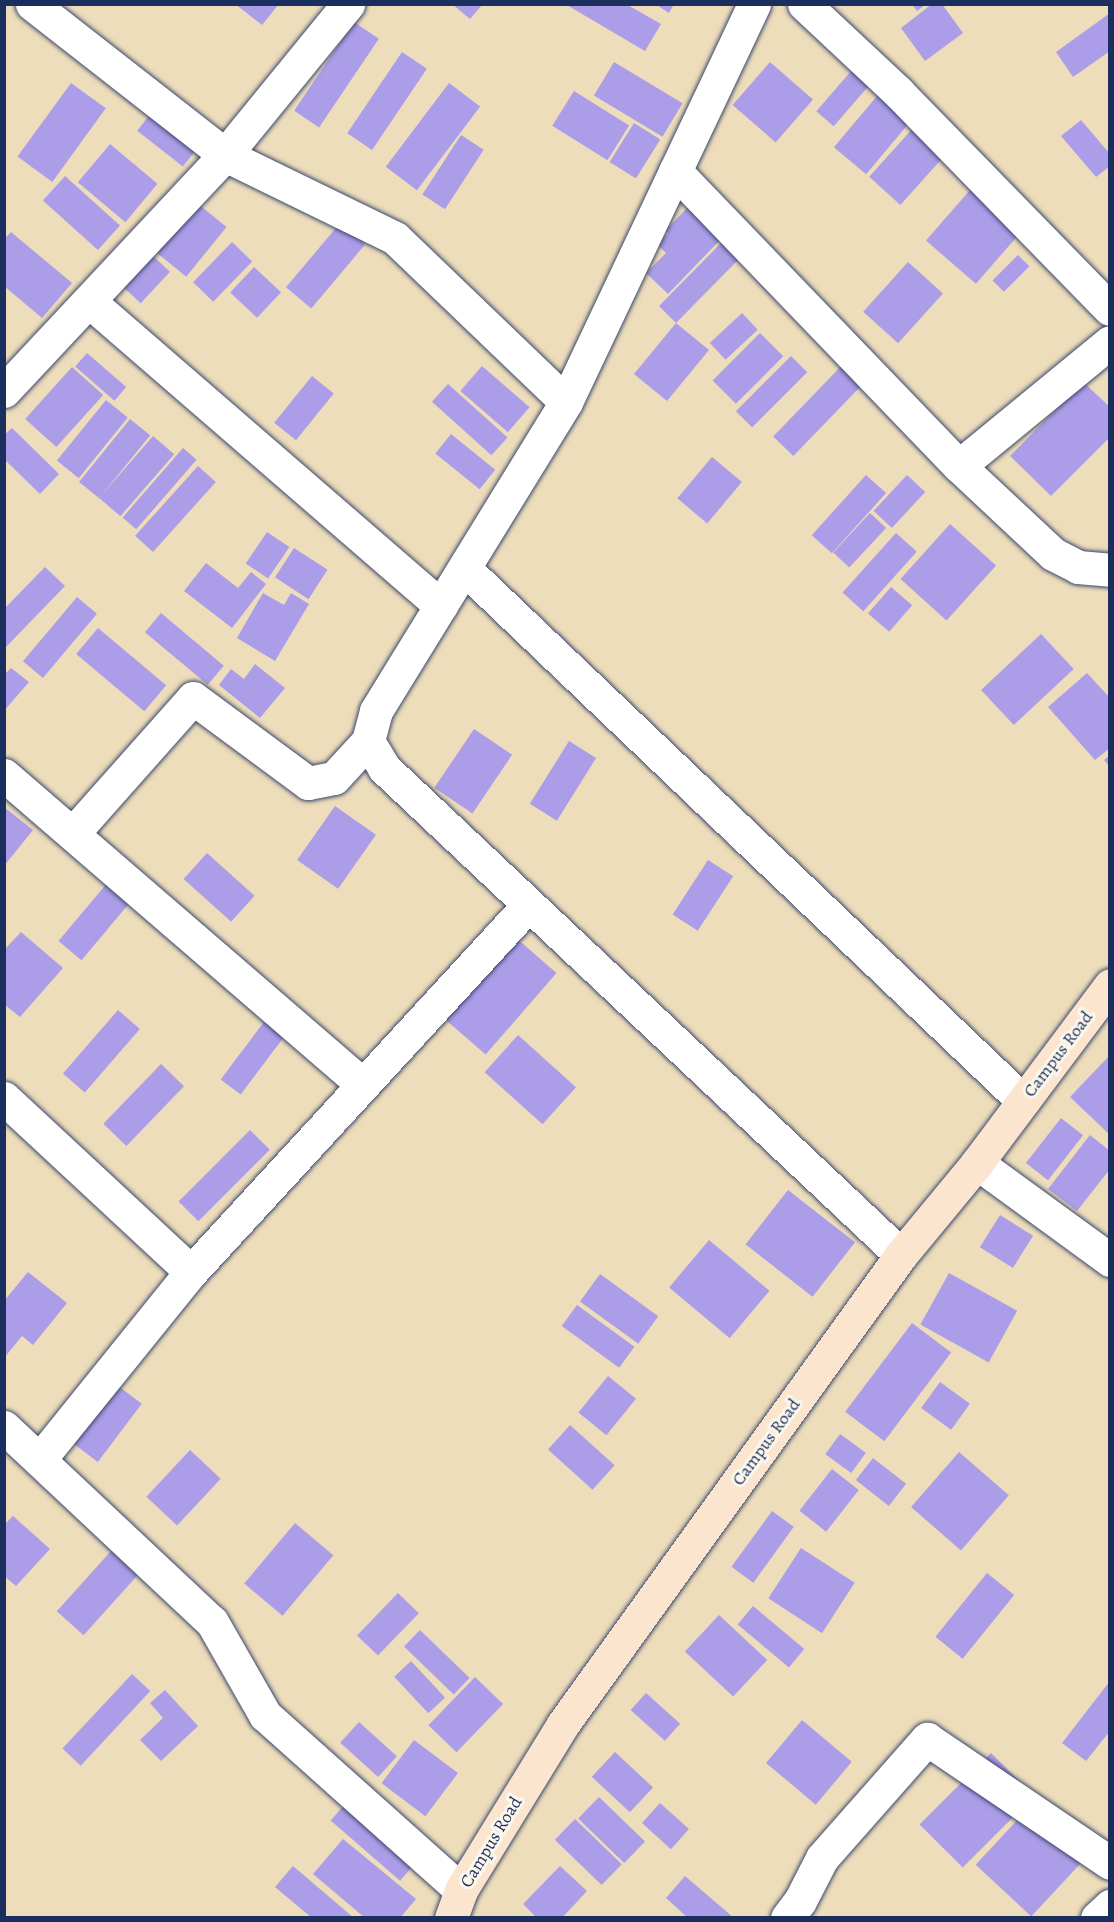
<!DOCTYPE html>
<style>
body{margin:0}
#map{position:relative;width:1114px;height:1922px;overflow:hidden;background:#edb;font-family:Alegreya,serif}
div>[style]{position:absolute}
[style*='--x']{left:calc(var(--x)*1px);top:calc(var(--y)*1px);width:calc(var(--w)*1px);rotate:calc(var(--a)*1deg)}
.building>*{inset:0;background:#ac9de8;transform-origin:0 0}
.roads{filter:drop-shadow(0 0 2px #3b496c) drop-shadow(0 0 2px #3b496c)}
.street>*{height:33px;margin:-16.5px;padding:0 16.5px;transform-origin:16.5px;border-radius:16.5px;background:#fff}
.secondary>*{height:33px;margin:-16.5px;padding:0 16.5px;transform-origin:16.5px;border-radius:16.5px;background:#fce5cf}
span{translate:-50% -50%;white-space:nowrap;text-align:center;line-height:1.15;-webkit-text-stroke:6px #fbf7ec;paint-order:stroke}
.street-label{font-size:18px;color:#1b2f5e}
.frame{position:absolute;inset:0;border:6px solid #1b2f5e;pointer-events:none}
</style>
<div id="map">
<div class="building">
<i style="clip-path:polygon(235px 4px,279px 4px,262px 25px)"></i>
<i style="clip-path:polygon(452px 4px,483px 4px,470px 19px)"></i>
<i style="clip-path:polygon(565px 4px,626px 4px,661px 24px,645px 51px)"></i>
<i style="clip-path:polygon(655px 4px,674px 4px,669px 13px)"></i>
<i style="clip-path:polygon(912px 4px,926px 4px,917px 11px)"></i>
<i style="clip-path:polygon(932px 4px,942px 4px,963px 33px,925px 61px,901px 28px)"></i>
<i style="clip-path:polygon(1110px 13px,1110px 51px,1073px 77px,1056px 52px)"></i>
<i style="left:354px;top:22px;width:30px;height:107px;rotate:34deg"></i>
<i style="left:402px;top:52px;width:30px;height:98px;rotate:34deg"></i>
<i style="left:614px;top:62px;width:80px;height:39px;rotate:31deg"></i>
<i style="left:770px;top:62px;width:57px;height:57px;rotate:41deg"></i>
<i style="left:853px;top:69px;width:23px;height:56px;rotate:41deg"></i>
<i style="left:71px;top:83px;width:43px;height:91px;rotate:36deg"></i>
<i style="left:449px;top:83px;width:39px;height:105px;rotate:37deg"></i>
<i style="left:574px;top:91px;width:65px;height:41px;rotate:32deg"></i>
<i style="left:877px;top:96px;width:42px;height:67px;rotate:40deg"></i>
<i style="left:155px;top:108px;width:58px;height:29px;rotate:38deg"></i>
<i style="clip-path:polygon(1081px 120px,1110px 154px,1110px 166px,1096px 177px,1061px 136px)"></i>
<i style="left:634px;top:123px;width:31px;height:46px;rotate:32deg"></i>
<i style="left:914px;top:127px;width:42px;height:67px;rotate:42deg"></i>
<i style="left:461px;top:135px;width:27px;height:71px;rotate:33deg"></i>
<i style="left:110px;top:144px;width:62px;height:50px;rotate:40deg"></i>
<i style="left:65px;top:176px;width:74px;height:33px;rotate:42deg"></i>
<i style="left:970px;top:190px;width:66px;height:67px;rotate:41deg"></i>
<i style="left:197px;top:203px;width:38px;height:64px;rotate:39deg"></i>
<i style="clip-path:polygon(690px 205px,723px 237px,668px 294px,646px 273px,666px 253px,657px 244px,668px 233px,665px 231px)"></i>
<i style="left:340px;top:223px;width:33px;height:84px;rotate:40deg"></i>
<i style="clip-path:polygon(11px 232px,72px 283px,42px 318px,4px 286px,4px 239px)"></i>
<i style="left:232px;top:242px;width:28px;height:56px;rotate:44deg"></i>
<i style="clip-path:polygon(721px 243px,738px 260px,676px 323px,709px 350px,667px 401px,634px 374px,676px 323px,659px 306px)"></i>
<i style="left:151px;top:254px;width:26px;height:43px;rotate:43deg"></i>
<i style="left:1018px;top:255px;width:16px;height:36px;rotate:45deg"></i>
<i style="left:908px;top:262px;width:47px;height:67px;rotate:42deg"></i>
<i style="left:254px;top:267px;width:37px;height:35px;rotate:43deg"></i>
<i style="left:742px;top:313px;width:23px;height:44px;rotate:47deg"></i>
<i style="left:760px;top:333px;width:33px;height:67px;rotate:45deg"></i>
<i style="left:87px;top:353px;width:52px;height:18px;rotate:41deg"></i>
<i style="left:791px;top:356px;width:23px;height:78px;rotate:45deg"></i>
<i style="left:851px;top:356px;width:28px;height:112px;rotate:44deg"></i>
<i style="left:482px;top:366px;width:63px;height:33px;rotate:41deg"></i>
<i style="left:72px;top:367px;width:42px;height:70px;rotate:42deg"></i>
<i style="left:312px;top:376px;width:28px;height:60px;rotate:39deg"></i>
<i style="clip-path:polygon(1083px 382px,1110px 407px,1110px 437px,1051px 496px,1010px 456px)"></i>
<i style="left:448px;top:384px;width:80px;height:24px;rotate:42deg"></i>
<i style="left:106px;top:400px;width:28px;height:78px;rotate:39deg"></i>
<i style="left:130px;top:419px;width:26px;height:81px;rotate:39deg"></i>
<i style="clip-path:polygon(12px 428px,59px 474px,40px 494px,4px 459px,4px 435px)"></i>
<i style="left:451px;top:434px;width:57px;height:25px;rotate:39deg"></i>
<i style="left:153px;top:436px;width:28px;height:82px;rotate:41deg"></i>
<i style="left:183px;top:448px;width:18px;height:92px;rotate:41deg"></i>
<i style="left:712px;top:457px;width:39px;height:54px;rotate:40deg"></i>
<i style="left:198px;top:466px;width:24px;height:94px;rotate:42deg"></i>
<i style="left:866px;top:475px;width:27px;height:81px;rotate:42deg"></i>
<i style="left:907px;top:475px;width:25px;height:49px;rotate:43deg"></i>
<i style="left:870px;top:513px;width:22px;height:54px;rotate:43deg"></i>
<i style="left:950px;top:524px;width:62px;height:74px;rotate:42deg"></i>
<i style="left:267px;top:532px;width:27px;height:38px;rotate:34deg"></i>
<i style="left:896px;top:533px;width:28px;height:80px;rotate:42deg"></i>
<i style="left:294px;top:548px;width:40px;height:35px;rotate:33deg"></i>
<i style="clip-path:polygon(206px 563px,238px 588px,251px 572px,266px 584px,232px 628px,184px 591px)"></i>
<i style="clip-path:polygon(45px 567px,65px 586px,5px 648px,5px 608px)"></i>
<i style="left:891px;top:587px;width:28px;height:35px;rotate:41deg"></i>
<i style="clip-path:polygon(263px 593px,284px 605px,291px 593px,309px 604px,275px 661px,237px 638px)"></i>
<i style="left:77px;top:597px;width:26px;height:84px;rotate:40deg"></i>
<i style="left:161px;top:613px;width:82px;height:25px;rotate:40deg"></i>
<i style="left:98px;top:628px;width:89px;height:34px;rotate:40deg"></i>
<i style="left:1041px;top:634px;width:48px;height:82px;rotate:47deg"></i>
<i style="clip-path:polygon(255px 664px,285px 688px,260px 718px,219px 685px,231px 669px,244px 679px)"></i>
<i style="clip-path:polygon(11px 668px,29px 682px,4px 711px,4px 675px)"></i>
<i style="clip-path:polygon(1087px 673px,1110px 698px,1110px 748px,1095px 760px,1048px 707px)"></i>
<i style="left:474px;top:729px;width:46px;height:71px;rotate:34deg"></i>
<i style="left:569px;top:741px;width:32px;height:74px;rotate:32deg"></i>
<i style="clip-path:polygon(1110px 755px,1110px 767px,1104px 760px)"></i>
<i style="left:335px;top:806px;width:50px;height:66px;rotate:35deg"></i>
<i style="clip-path:polygon(4px 807px,33px 830px,4px 866px)"></i>
<i style="left:207px;top:853px;width:64px;height:35px;rotate:42deg"></i>
<i style="left:708px;top:860px;width:30px;height:65px;rotate:33deg"></i>
<i style="left:108px;top:882px;width:30px;height:77px;rotate:40deg"></i>
<i style="clip-path:polygon(21px 932px,63px 968px,20px 1017px,4px 1004px,4px 950px)"></i>
<i style="left:515px;top:937px;width:55px;height:108px;rotate:41deg"></i>
<i style="left:118px;top:1010px;width:29px;height:84px;rotate:41deg"></i>
<i style="left:267px;top:1018px;width:25px;height:77px;rotate:37deg"></i>
<i style="left:518px;top:1035px;width:78px;height:50px;rotate:42deg"></i>
<i style="clip-path:polygon(1110px 1055px,1110px 1135px,1070px 1097px)"></i>
<i style="left:161px;top:1064px;width:32px;height:83px;rotate:44deg"></i>
<i style="left:1061px;top:1118px;width:28px;height:57px;rotate:38deg"></i>
<i style="left:250px;top:1130px;width:28px;height:101px;rotate:45deg"></i>
<i style="clip-path:polygon(1090px 1135px,1110px 1151px,1110px 1169px,1077px 1211px,1048px 1189px)"></i>
<i style="left:788px;top:1190px;width:85px;height:69px;rotate:38deg"></i>
<i style="left:1000px;top:1215px;width:39px;height:38px;rotate:32deg"></i>
<i style="left:709px;top:1240px;width:79px;height:62px;rotate:40deg"></i>
<i style="clip-path:polygon(28px 1272px,67px 1303px,33px 1345px,22px 1336px,4px 1358px,4px 1301px)"></i>
<i style="left:949px;top:1273px;width:78px;height:59px;rotate:29deg"></i>
<i style="left:600px;top:1274px;width:72px;height:34px;rotate:36deg"></i>
<i style="left:577px;top:1305px;width:71px;height:26px;rotate:36deg"></i>
<i style="left:912px;top:1323px;width:49px;height:111px;rotate:37deg"></i>
<i style="left:608px;top:1376px;width:36px;height:47px;rotate:39deg"></i>
<i style="left:109px;top:1379px;width:41px;height:73px;rotate:37deg"></i>
<i style="left:940px;top:1382px;width:37px;height:32px;rotate:36deg"></i>
<i style="left:570px;top:1425px;width:60px;height:33px;rotate:42deg"></i>
<i style="left:840px;top:1434px;width:32px;height:25px;rotate:36deg"></i>
<i style="left:190px;top:1450px;width:42px;height:64px;rotate:43deg"></i>
<i style="left:959px;top:1452px;width:66px;height:73px;rotate:41deg"></i>
<i style="left:873px;top:1458px;width:42px;height:28px;rotate:38deg"></i>
<i style="left:832px;top:1469px;width:34px;height:53px;rotate:38deg"></i>
<i style="left:772px;top:1511px;width:27px;height:69px;rotate:36deg"></i>
<i style="clip-path:polygon(13px 1516px,50px 1549px,16px 1586px,4px 1576px,4px 1525px)"></i>
<i style="left:295px;top:1523px;width:50px;height:79px;rotate:40deg"></i>
<i style="left:801px;top:1548px;width:64px;height:60px;rotate:33deg"></i>
<i style="left:111px;top:1551px;width:36px;height:81px;rotate:42deg"></i>
<i style="left:987px;top:1573px;width:35px;height:82px;rotate:39deg"></i>
<i style="left:398px;top:1593px;width:29px;height:59px;rotate:44deg"></i>
<i style="left:753px;top:1606px;width:67px;height:24px;rotate:40deg"></i>
<i style="left:719px;top:1615px;width:66px;height:50px;rotate:43deg"></i>
<i style="left:420px;top:1630px;width:69px;height:23px;rotate:44deg"></i>
<i style="left:411px;top:1661px;width:50px;height:23px;rotate:47deg"></i>
<i style="left:132px;top:1674px;width:25px;height:102px;rotate:43deg"></i>
<i style="left:475px;top:1677px;width:39px;height:67px;rotate:44deg"></i>
<i style="clip-path:polygon(1110px 1681px,1110px 1731px,1086px 1761px,1062px 1743px)"></i>
<i style="clip-path:polygon(165px 1690px,198px 1726px,161px 1761px,140px 1740px,163px 1718px,150px 1703px)"></i>
<i style="left:646px;top:1693px;width:46px;height:23px;rotate:42deg"></i>
<i style="left:802px;top:1720px;width:65px;height:56px;rotate:40deg"></i>
<i style="left:359px;top:1722px;width:51px;height:28px;rotate:42deg"></i>
<i style="left:414px;top:1740px;width:55px;height:54px;rotate:37deg"></i>
<i style="left:615px;top:1752px;width:52px;height:34px;rotate:43deg"></i>
<i style="left:991px;top:1753px;width:61px;height:101px;rotate:45deg"></i>
<i style="left:351px;top:1797px;width:92px;height:31px;rotate:41deg"></i>
<i style="left:599px;top:1797px;width:64px;height:30px;rotate:44deg"></i>
<i style="left:1035px;top:1801px;width:76px;height:87px;rotate:43deg"></i>
<i style="left:660px;top:1803px;width:39px;height:27px;rotate:42deg"></i>
<i style="left:575px;top:1819px;width:65px;height:29px;rotate:44deg"></i>
<i style="clip-path:polygon(343px 1839px,416px 1899px,400px 1918px,365px 1918px,313px 1874px)"></i>
<i style="clip-path:polygon(293px 1866px,354px 1918px,312px 1918px,275px 1887px)"></i>
<i style="clip-path:polygon(560px 1866px,587px 1891px,562px 1918px,537px 1918px,523px 1904px)"></i>
<i style="clip-path:polygon(685px 1876px,734px 1918px,688px 1918px,666px 1898px)"></i>
</div>
<div class="roads">
<div class="street">
<i style="--x:32;--y:4;--w:245;--a:38"></i>
<i style="--x:225;--y:155;--w:189;--a:26"></i>
<i style="--x:395;--y:238;--w:237;--a:43.8"></i>
<i style="--x:566;--y:402;--w:363;--a:121.6"></i>
<i style="--x:376;--y:711;--w:31;--a:105"></i>
<i style="--x:368;--y:741;--w:31;--a:59"></i>
<i style="--x:384;--y:768;--w:710;--a:43.29"></i>
<i style="--x:804;--y:4;--w:129;--a:43.1"></i>
<i style="--x:898;--y:92;--w:303;--a:45.7"></i>
<i style="--x:675;--y:171;--w:409;--a:46.1"></i>
<i style="--x:959;--y:466;--w:129;--a:43.1"></i>
<i style="--x:1053;--y:554;--w:28;--a:27"></i>
<i style="--x:1078;--y:567;--w:32;--a:5"></i>
<i style="--x:90;--y:302;--w:464;--a:40.9"></i>
<i style="--x:4;--y:391;--w:323;--a:-46.9"></i>
<i style="--x:225;--y:155;--w:195;--a:-50.8"></i>
<i style="--x:566;--y:402;--w:440;--a:-64.7"></i>
<i style="--x:959;--y:466;--w:195;--a:-39.4"></i>
<i style="--x:465;--y:569;--w:771;--a:43.63"></i>
<i style="--x:4;--y:775;--w:474;--a:40.8"></i>
<i style="--x:74;--y:832;--w:179;--a:-48.4"></i>
<i style="--x:193;--y:698;--w:143;--a:36.5"></i>
<i style="--x:308;--y:783;--w:26;--a:-11"></i>
<i style="--x:334;--y:778;--w:50;--a:-47.4"></i>
<i style="--x:4;--y:1098;--w:255;--a:42.9"></i>
<i style="--x:977;--y:1163;--w:165;--a:36.1"></i>
<i style="--x:4;--y:1427;--w:285;--a:43.2"></i>
<i style="--x:212;--y:1622;--w:107;--a:60.3"></i>
<i style="--x:265;--y:1715;--w:263;--a:41.8"></i>
<i style="--x:40;--y:1459;--w:240;--a:-51.1"></i>
<i style="--x:191;--y:1272;--w:499;--a:-47.4"></i>
<i style="--x:787;--y:1918;--w:21;--a:-53"></i>
<i style="--x:800;--y:1901;--w:48;--a:-62.9"></i>
<i style="--x:822;--y:1858;--w:159;--a:-48.6"></i>
<i style="--x:927;--y:1739;--w:221;--a:34.1"></i>
<i style="--x:1097;--y:1918;--w:18;--a:-43"></i>
</div>
<div class="secondary">
<i style="--x:451;--y:1918;--w:30;--a:-70"></i>
<i style="--x:461;--y:1890;--w:195;--a:-58.4"></i>
<i style="--x:563;--y:1724;--w:578;--a:-54.22"></i>
<i style="--x:901;--y:1255;--w:119;--a:-50.4"></i>
<i style="--x:977;--y:1163;--w:222;--a:-53.2"></i>
</div>
</div>
<div class="street-label">
<span style="left:1058px;top:1054px;rotate:-53deg">Campus Road</span>
<span style="left:766px;top:1442px;rotate:-54deg">Campus Road</span>
<span style="left:491px;top:1842px;rotate:-59deg">Campus Road</span>
</div>
<div class="frame"></div>
</div>
